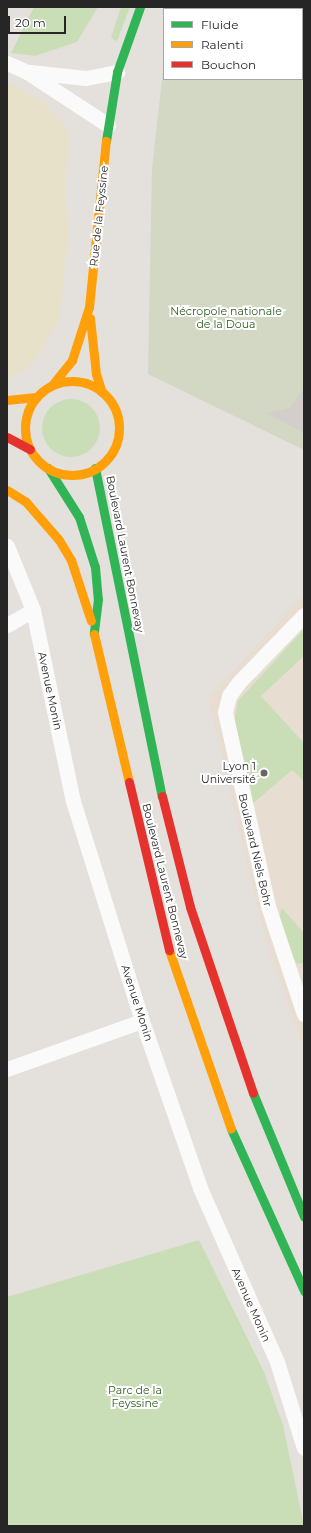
<!DOCTYPE html>
<meta charset="utf-8">
<style>
body{margin:0}
#map{position:relative;width:311px;height:1533px;overflow:hidden;background:#e4e0dc;font-family:Montserrat,sans-serif}
div>[style]{position:absolute}
[style*='--x']{left:calc(var(--x)*1px);top:calc(var(--y)*1px);width:calc(var(--w)*1px);rotate:calc(var(--a)*1deg)}
.education>*{inset:0;background:#e7ded1}
.green>*{inset:0;background:#c9deb7}
.round{border-radius:50%}
.sand>*{inset:0;background:#e8e1ca}
.cemetery>*{inset:0;background:#d2d8c4}
.plaza>*{inset:0;background:#d3ceca}
.street>*{height:15px;margin:-7.5px;padding:0 7.5px;transform-origin:7.5px;border-radius:7.5px;background:#fbfafa}
.fast>*{height:9px;margin:-4.5px;padding:0 4.5px;transform-origin:4.5px;border-radius:4.5px;background:#30b455}
.slow>*{height:9px;margin:-4.5px;padding:0 4.5px;transform-origin:4.5px;border-radius:4.5px;background:#ff9f0a}
.slow>.ring{margin:-4.5px;padding:0;box-sizing:content-box;background:none;border:9px solid #ff9f0a;border-radius:50%}
.jam>*{height:9px;margin:-4.5px;padding:0 4.5px;transform-origin:4.5px;border-radius:4.5px;background:#e5322d}
.dots>*{width:11px;height:11px;translate:-50% -50%;box-sizing:border-box;border:2px solid #fff;border-radius:50%}
span{translate:-50% -50%;white-space:nowrap;text-align:center;line-height:1.15;-webkit-text-stroke:4px #fff;paint-order:stroke}
.street-label{font-size:11px;color:#262626}
.park-label{font-size:11px;color:#2e5d1d}
.poi-label{font-size:11px;color:#262626}
.right{translate:-100% -50%;text-align:right}
.frame{position:absolute;inset:0;border:8px solid #262626;pointer-events:none}
.legend{position:absolute;left:163px;top:8px;width:140px;height:72px;box-sizing:border-box;background:#fff;border:1px solid #a8a8a8;margin:0;padding:5px 7px;list-style:none;font-size:12px;color:#262626}
.legend li{display:flex;align-items:center;gap:8px;height:20px}
.legend b{width:20px;border:1px solid #a8a8a8}
.scale{position:absolute;left:8px;top:16px;width:58px;height:18px;box-sizing:border-box;border:2px solid #262626;border-top:0;padding-left:5px;font-size:12px;line-height:14px;white-space:nowrap;color:#262626;-webkit-text-stroke:3px #fff;paint-order:stroke}
</style>
<div id="map">
<div class="education">
<i style="clip-path:polygon(304px 593px,304px 1051px,265px 940px,208px 699px)"></i>
</div>
<div class="green">
<i style="clip-path:polygon(34px 7px,98px 7px,77px 42px,35px 56px,11px 53px)"></i>
<i style="clip-path:polygon(121px 7px,130px 7px,117px 41px,111px 38px)"></i>
<i class="round" style="left:42px;top:399px;width:58px;height:58px"></i>
<i style="clip-path:polygon(304px 629px,304px 656px,261px 696px,304px 743px,304px 781px,292px 770px,250px 806px,234px 723px,238px 701px)"></i>
<i style="clip-path:polygon(282px 908px,304px 933px,304px 963px,297px 964px,292px 957px,279px 917px)"></i>
<i style="clip-path:polygon(199px 1240px,264px 1372px,283px 1425px,304px 1526px,7px 1526px,7px 1297px)"></i>
</div>
<div class="sand">
<i style="clip-path:polygon(7px 82px,44px 102px,70px 134px,65px 183px,68px 239px,59px 320px,33px 363px,7px 381px)"></i>
</div>
<div class="cemetery">
<i style="clip-path:polygon(195px 7px,304px 7px,304px 450px,148px 374px,152px 169px,164px 62px,164px 79px,302px 79px,302px 9px)"></i>
</div>
<div class="plaza">
<i style="clip-path:polygon(243px 7px,304px 7px,304px 61px,302px 9px)"></i>
<i style="clip-path:polygon(304px 388px,304px 433px,266px 413px,290px 408px)"></i>
</div>
<div class="street">
<i style="--x:7;--y:63;--w:22;--a:24"></i>
<i style="--x:27;--y:72;--w:97;--a:33.2"></i>
<i style="--x:30;--y:72;--w:56;--a:6.1"></i>
<i style="--x:86;--y:78;--w:32;--a:-11"></i>
<i style="--x:7;--y:546;--w:69;--a:67.9"></i>
<i style="--x:33;--y:610;--w:195;--a:78.2"></i>
<i style="--x:73;--y:801;--w:231;--a:72.6"></i>
<i style="--x:142;--y:1021;--w:177;--a:70.8"></i>
<i style="--x:200;--y:1188;--w:190;--a:66.1"></i>
<i style="--x:277;--y:1362;--w:90;--a:72.6"></i>
<i style="--x:304;--y:615;--w:93;--a:134.1"></i>
<i style="--x:239;--y:682;--w:17;--a:126"></i>
<i style="--x:229;--y:696;--w:16;--a:104"></i>
<i style="--x:225;--y:712;--w:199;--a:77.5"></i>
<i style="--x:268;--y:906;--w:114;--a:71.6"></i>
<i style="--x:7;--y:625;--w:30;--a:-30"></i>
<i style="--x:7;--y:1069;--w:143;--a:-19.6"></i>
</div>
<div class="fast">
<i style="--x:106;--y:141;--w:70;--a:-80.9"></i>
<i style="--x:117;--y:72;--w:69;--a:-70.5"></i>
<i style="--x:48;--y:468;--w:58;--a:57.7"></i>
<i style="--x:79;--y:517;--w:52;--a:72.3"></i>
<i style="--x:95;--y:567;--w:32;--a:85"></i>
<i style="--x:98;--y:599;--w:35;--a:97"></i>
<i style="--x:95;--y:468;--w:335;--a:78.5"></i>
<i style="--x:253;--y:1093;--w:134;--a:67.6"></i>
<i style="--x:231;--y:1129;--w:178;--a:65.7"></i>
</div>
<div class="slow">
<i style="--x:90;--y:318;--w:56;--a:83.9"></i>
<i style="--x:96;--y:374;--w:19;--a:72"></i>
<i class="ring" style="left:25px;top:381px;width:85px;height:85px"></i>
<i style="--x:52;--y:385;--w:32;--a:-51"></i>
<i style="--x:72;--y:360;--w:56;--a:-72.2"></i>
<i style="--x:89;--y:307;--w:167;--a:-84.2"></i>
<i style="--x:7;--y:400;--w:29;--a:-6"></i>
<i style="--x:7;--y:490;--w:22;--a:32"></i>
<i style="--x:26;--y:502;--w:50;--a:49"></i>
<i style="--x:59;--y:540;--w:23;--a:59"></i>
<i style="--x:71;--y:560;--w:64;--a:71.8"></i>
<i style="--x:94;--y:634;--w:152;--a:76.7"></i>
<i style="--x:169;--y:950;--w:189;--a:70.9"></i>
</div>
<div class="jam">
<i style="--x:7;--y:437;--w:26;--a:28"></i>
<i style="--x:129;--y:782;--w:173;--a:76.6"></i>
<i style="--x:162;--y:796;--w:114;--a:75.8"></i>
<i style="--x:190;--y:907;--w:196;--a:71.3"></i>
</div>
<div class="dots">
<i style="left:264px;top:773px;background:#686766"></i>
</div>
<div class="street-label">
<span style="left:99px;top:216px;rotate:-84deg">Rue de la Feyssine</span>
<span style="left:125px;top:554px;rotate:79deg">Boulevard Laurent Bonnevay</span>
<span style="left:50px;top:691px;rotate:78deg">Avenue Monin</span>
<span style="left:255px;top:850px;rotate:77deg">Boulevard Niels Bohr</span>
<span style="left:165px;top:881px;rotate:76deg">Boulevard Laurent Bonnevay</span>
<span style="left:137px;top:1003px;rotate:72deg">Avenue Monin</span>
<span style="left:251px;top:1305px;rotate:66deg">Avenue Monin</span>
</div>
<div class="park-label">
<span style="left:226px;top:318px">Nécropole nationale<br>de la Doua</span>
<span style="left:135px;top:1397px">Parc de la<br>Feyssine</span>
</div>
<div class="poi-label">
<span class="right" style="left:256px;top:773px">Lyon 1<br>Université</span>
</div>
<div class="frame"></div>
<ul class="legend">
<li><b style="height:5px;background:#30b455"></b>Fluide</li>
<li><b style="height:5px;background:#ff9f0a"></b>Ralenti</li>
<li><b style="height:5px;background:#e5322d"></b>Bouchon</li>
</ul>
<div class="scale">20 m</div>
</div>
